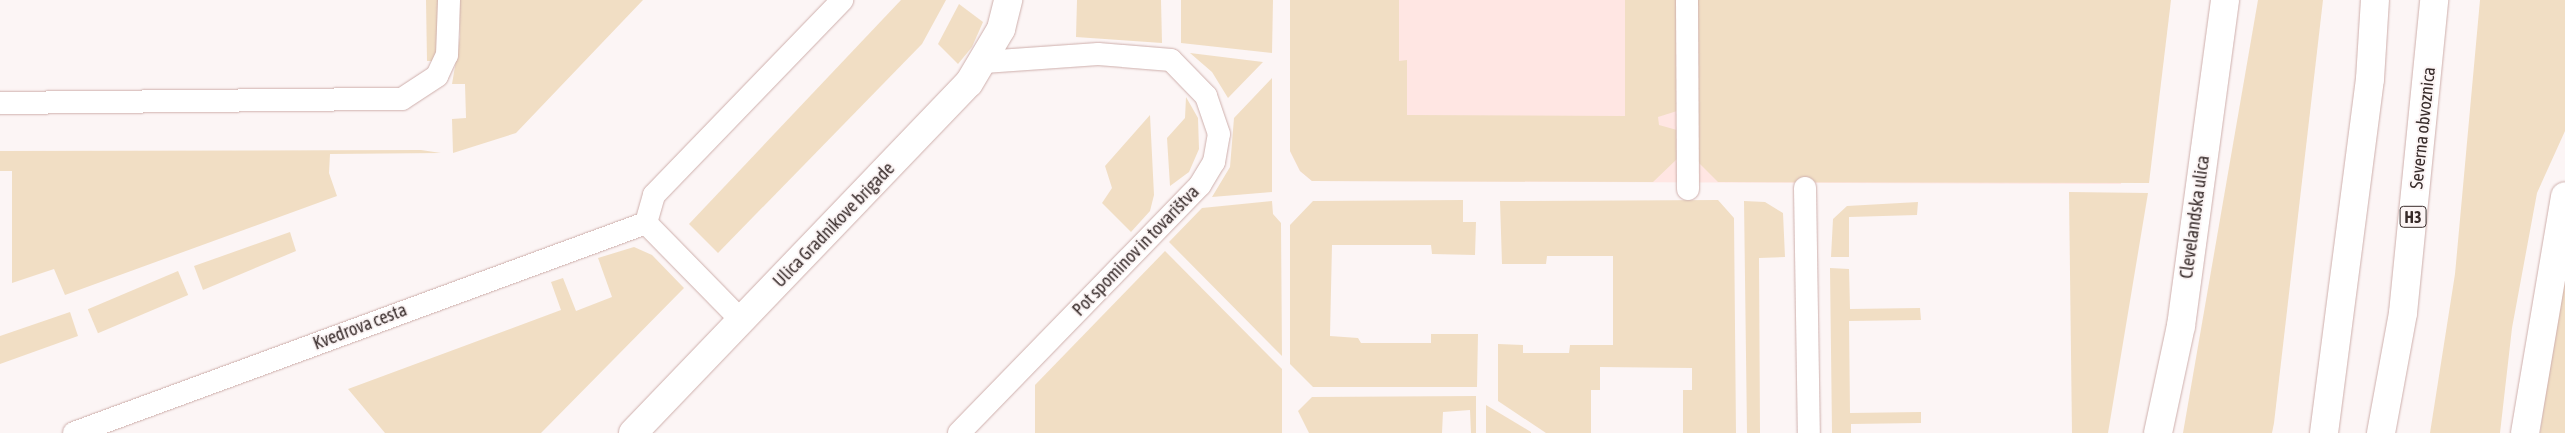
<!DOCTYPE html>
<meta charset="utf-8">
<style>
body{margin:0}
#map{position:relative;width:2565px;height:433px;overflow:hidden;background:#fcf5f5;font-family:"Asap Condensed",sans-serif}
div>[style]{position:absolute}
[style*='--x']{left:calc(var(--x)*1px);top:calc(var(--y)*1px);width:calc(var(--w)*1px);rotate:calc(var(--a)*1deg)}
.built>*{inset:0;background:#ffe6e3}
.green>*{inset:0;background:#f1dec4;transform-origin:0 0}
.roads{filter:drop-shadow(0 0 1px #ceafac) drop-shadow(0 0 1px #ceafac)}
.service>*{height:22px;margin:-11px;padding:0 11px;transform-origin:11px;border-radius:11px;background:#fff}
.minor>*{height:28px;margin:-14px;padding:0 14px;transform-origin:14px;border-radius:14px;background:#fff}
.tertiary>*{height:28px;margin:-14px;padding:0 14px;transform-origin:14px;border-radius:14px;background:#fff}
.trunk>*{height:28px;margin:-14px;padding:0 14px;transform-origin:14px;border-radius:14px;background:#fff}
span{translate:-50% -50%;white-space:nowrap;text-align:center;line-height:1.15;-webkit-text-stroke:4px #fcf5f5;paint-order:stroke}
.shield-label span{padding:1px 4px;background:#fcf5f5;border:1px solid;border-radius:4px;-webkit-text-stroke-width:0}
.shield-label{font-size:16px;color:#372b2a;font-weight:700}
.street-label{font-size:18px;color:#372b2a}
</style>
<div id="map">
<div class="built">
<i style="clip-path:polygon(1290px 0,2142px 0,2121px 184px,1312px 181px,1300px 171px,1290px 151px)"></i>
</div>
<div class="green">
<i style="clip-path:polygon(426px 0,439px 0,440px 43px,432px 61px,427px 61px)"></i>
<i style="clip-path:polygon(459px 0,643px 0,516px 133px,453px 153px,452px 119px,466px 118px,465px 84px,452px 84px,460px 37px)"></i>
<i style="clip-path:polygon(901px 0,946px 0,922px 44px,718px 253px,689px 224px)"></i>
<i style="clip-path:polygon(1077px 0,1161px 0,1162px 43px,1076px 37px)"></i>
<i style="clip-path:polygon(1181px 0,1273px 0,1272px 53px,1181px 43px)"></i>
<i style="clip-path:polygon(1290px 0,1399px 0,1399px 61px,1407px 60px,1407px 115px,1625px 116px,1625px 0,1677px 0,1677px 111px,1658px 117px,1659px 125px,1677px 130px,1677px 159px,1653px 182px,1312px 181px,1300px 171px,1290px 151px)"></i>
<i style="clip-path:polygon(1696px 0,2171px 0,2149px 183px,1718px 182px,1696px 160px)"></i>
<i style="clip-path:polygon(2258px 0,2323px 0,2274px 423px,2272px 433px,2183px 433px)"></i>
<i style="clip-path:polygon(2480px 0,2565px 0,2565px 131px,2537px 193px,2512px 328px,2500px 433px,2430px 433px,2455px 274px)"></i>
<i style="clip-path:polygon(959px 4px,983px 22px,972px 47px,958px 64px,938px 44px)"></i>
<i style="clip-path:polygon(1190px 53px,1263px 62px,1228px 98px,1212px 72px)"></i>
<i style="clip-path:polygon(1272px 78px,1272px 192px,1212px 197px,1230px 167px,1234px 118px)"></i>
<i style="clip-path:polygon(1186px 97px,1198px 118px,1199px 149px,1189px 172px,1170px 186px,1167px 138px,1185px 118px)"></i>
<i style="clip-path:polygon(1150px 115px,1154px 195px,1150px 211px,1131px 232px,1102px 203px,1112px 188px,1105px 166px)"></i>
<i style="clip-path:polygon(421px 150px,441px 153px,330px 154px,329px 173px,337px 196px,65px 295px,54px 269px,12px 283px,12px 171px,0 171px,0 151px)"></i>
<i style="clip-path:polygon(2069px 192px,2148px 193px,2108px 433px,2072px 433px)"></i>
<i style="clip-path:polygon(1463px 200px,1463px 222px,1476px 222px,1475px 255px,1432px 254px,1431px 245px,1332px 245px,1330px 336px,1358px 338px,1361px 343px,1431px 343px,1431px 334px,1478px 334px,1477px 387px,1313px 387px,1290px 364px,1290px 225px,1313px 201px)"></i>
<i style="clip-path:polygon(1718px 200px,1734px 218px,1736px 433px,1683px 433px,1683px 390px,1692px 390px,1692px 368px,1600px 367px,1600px 390px,1591px 390px,1591px 433px,1546px 433px,1498px 401px,1498px 344px,1523px 345px,1523px 353px,1569px 353px,1570px 345px,1613px 345px,1613px 256px,1547px 256px,1546px 264px,1502px 264px,1500px 201px)"></i>
<i style="clip-path:polygon(1272px 201px,1273px 214px,1281px 223px,1282px 356px,1169px 242px,1202px 208px)"></i>
<i style="clip-path:polygon(1744px 201px,1765px 202px,1783px 213px,1785px 257px,1759px 258px,1760px 433px,1747px 433px)"></i>
<i style="clip-path:polygon(1918px 202px,1917px 215px,1849px 217px,1849px 257px,1831px 257px,1833px 219px,1847px 206px)"></i>
<i style="clip-path:polygon(290px 232px,296px 251px,203px 290px,194px 266px)"></i>
<i style="clip-path:polygon(634px 247px,652px 255px,684px 288px,541px 433px,385px 433px,348px 389px,561px 310px,551px 282px,563px 278px,576px 311px,612px 297px,598px 258px)"></i>
<i style="clip-path:polygon(1165px 251px,1282px 369px,1282px 433px,1035px 433px,1035px 385px)"></i>
<i style="clip-path:polygon(2565px 263px,2565px 433px,2540px 433px,2558px 304px)"></i>
<i style="clip-path:polygon(1830px 268px,1849px 269px,1850px 309px,1920px 308px,1921px 320px,1849px 321px,1850px 413px,1921px 412px,1921px 423px,1851px 424px,1851px 433px,1832px 433px)"></i>
<i style="left:178px;top:271px;width:26px;height:98px;rotate:67deg"></i>
<i style="clip-path:polygon(70px 312px,78px 336px,0 364px,0 336px)"></i>
<i style="clip-path:polygon(1476px 396px,1476px 433px,1471px 433px,1470px 410px,1443px 412px,1442px 433px,1309px 433px,1298px 411px,1312px 397px)"></i>
<i style="clip-path:polygon(1486px 405px,1531px 432px,1531px 433px,1486px 433px)"></i>
</div>
<div class="roads">
<div class="service">
<i style="--x:1687;--y:0;--w:189;--a:89.7"></i>
<i style="--x:0;--y:103;--w:402;--a:-0.6"></i>
<i style="--x:402;--y:99;--w:42;--a:-33.3"></i>
<i style="--x:437;--y:76;--w:23;--a:-65"></i>
<i style="--x:447;--y:55;--w:55;--a:-87.9"></i>
<i style="--x:1805;--y:188;--w:245;--a:89.1"></i>
<i style="--x:646;--y:223;--w:29;--a:-74"></i>
<i style="--x:654;--y:195;--w:271;--a:-46"></i>
<i style="--x:646;--y:223;--w:137;--a:45.6"></i>
<i style="--x:74;--y:433;--w:609;--a:-20.16"></i>
<i style="--x:959;--y:433;--w:346;--a:-45.8"></i>
<i style="--x:1200;--y:185;--w:27;--a:-59"></i>
<i style="--x:1214;--y:162;--w:28;--a:-80"></i>
<i style="--x:1219;--y:134;--w:40;--a:-108.9"></i>
<i style="--x:1206;--y:96;--w:50;--a:-134.2"></i>
<i style="--x:1171;--y:60;--w:73;--a:-175.3"></i>
<i style="--x:1098;--y:54;--w:114;--a:176"></i>
</div>
<div class="minor">
<i style="--x:633;--y:433;--w:485;--a:-46.2"></i>
<i style="--x:969;--y:83;--w:63;--a:-59.3"></i>
<i style="--x:1001;--y:29;--w:30;--a:-76"></i>
<i style="--x:2525;--y:433;--w:240;--a:-80.4"></i>
</div>
<div class="tertiary">
<i style="--x:2158;--y:433;--w:109;--a:-77.9"></i>
<i style="--x:2181;--y:326;--w:329;--a:-82.3"></i>
</div>
<div class="trunk">
<i style="--x:2324;--y:433;--w:357;--a:-82.6"></i>
<i style="--x:2370;--y:79;--w:79;--a:-86.4"></i>
<i style="--x:2381;--y:433;--w:122;--a:-79.6"></i>
<i style="--x:2403;--y:313;--w:315;--a:-84.3"></i>
</div>
</div>
<div class="shield-label">
<span style="left:2413px;top:217px">H3</span>
</div>
<div class="street-label">
<span style="left:2423px;top:128px;rotate:-84deg">Severna obvoznica</span>
<span style="left:2195px;top:217px;rotate:-82deg">Clevelandska ulica</span>
<span style="left:834px;top:225px;rotate:-46deg">Ulica Gradnikove brigade</span>
<span style="left:1136px;top:251px;rotate:-46deg">Pot spominov in tovarištva</span>
<span style="left:360px;top:327px;rotate:-21deg">Kvedrova cesta</span>
</div>
</div>
